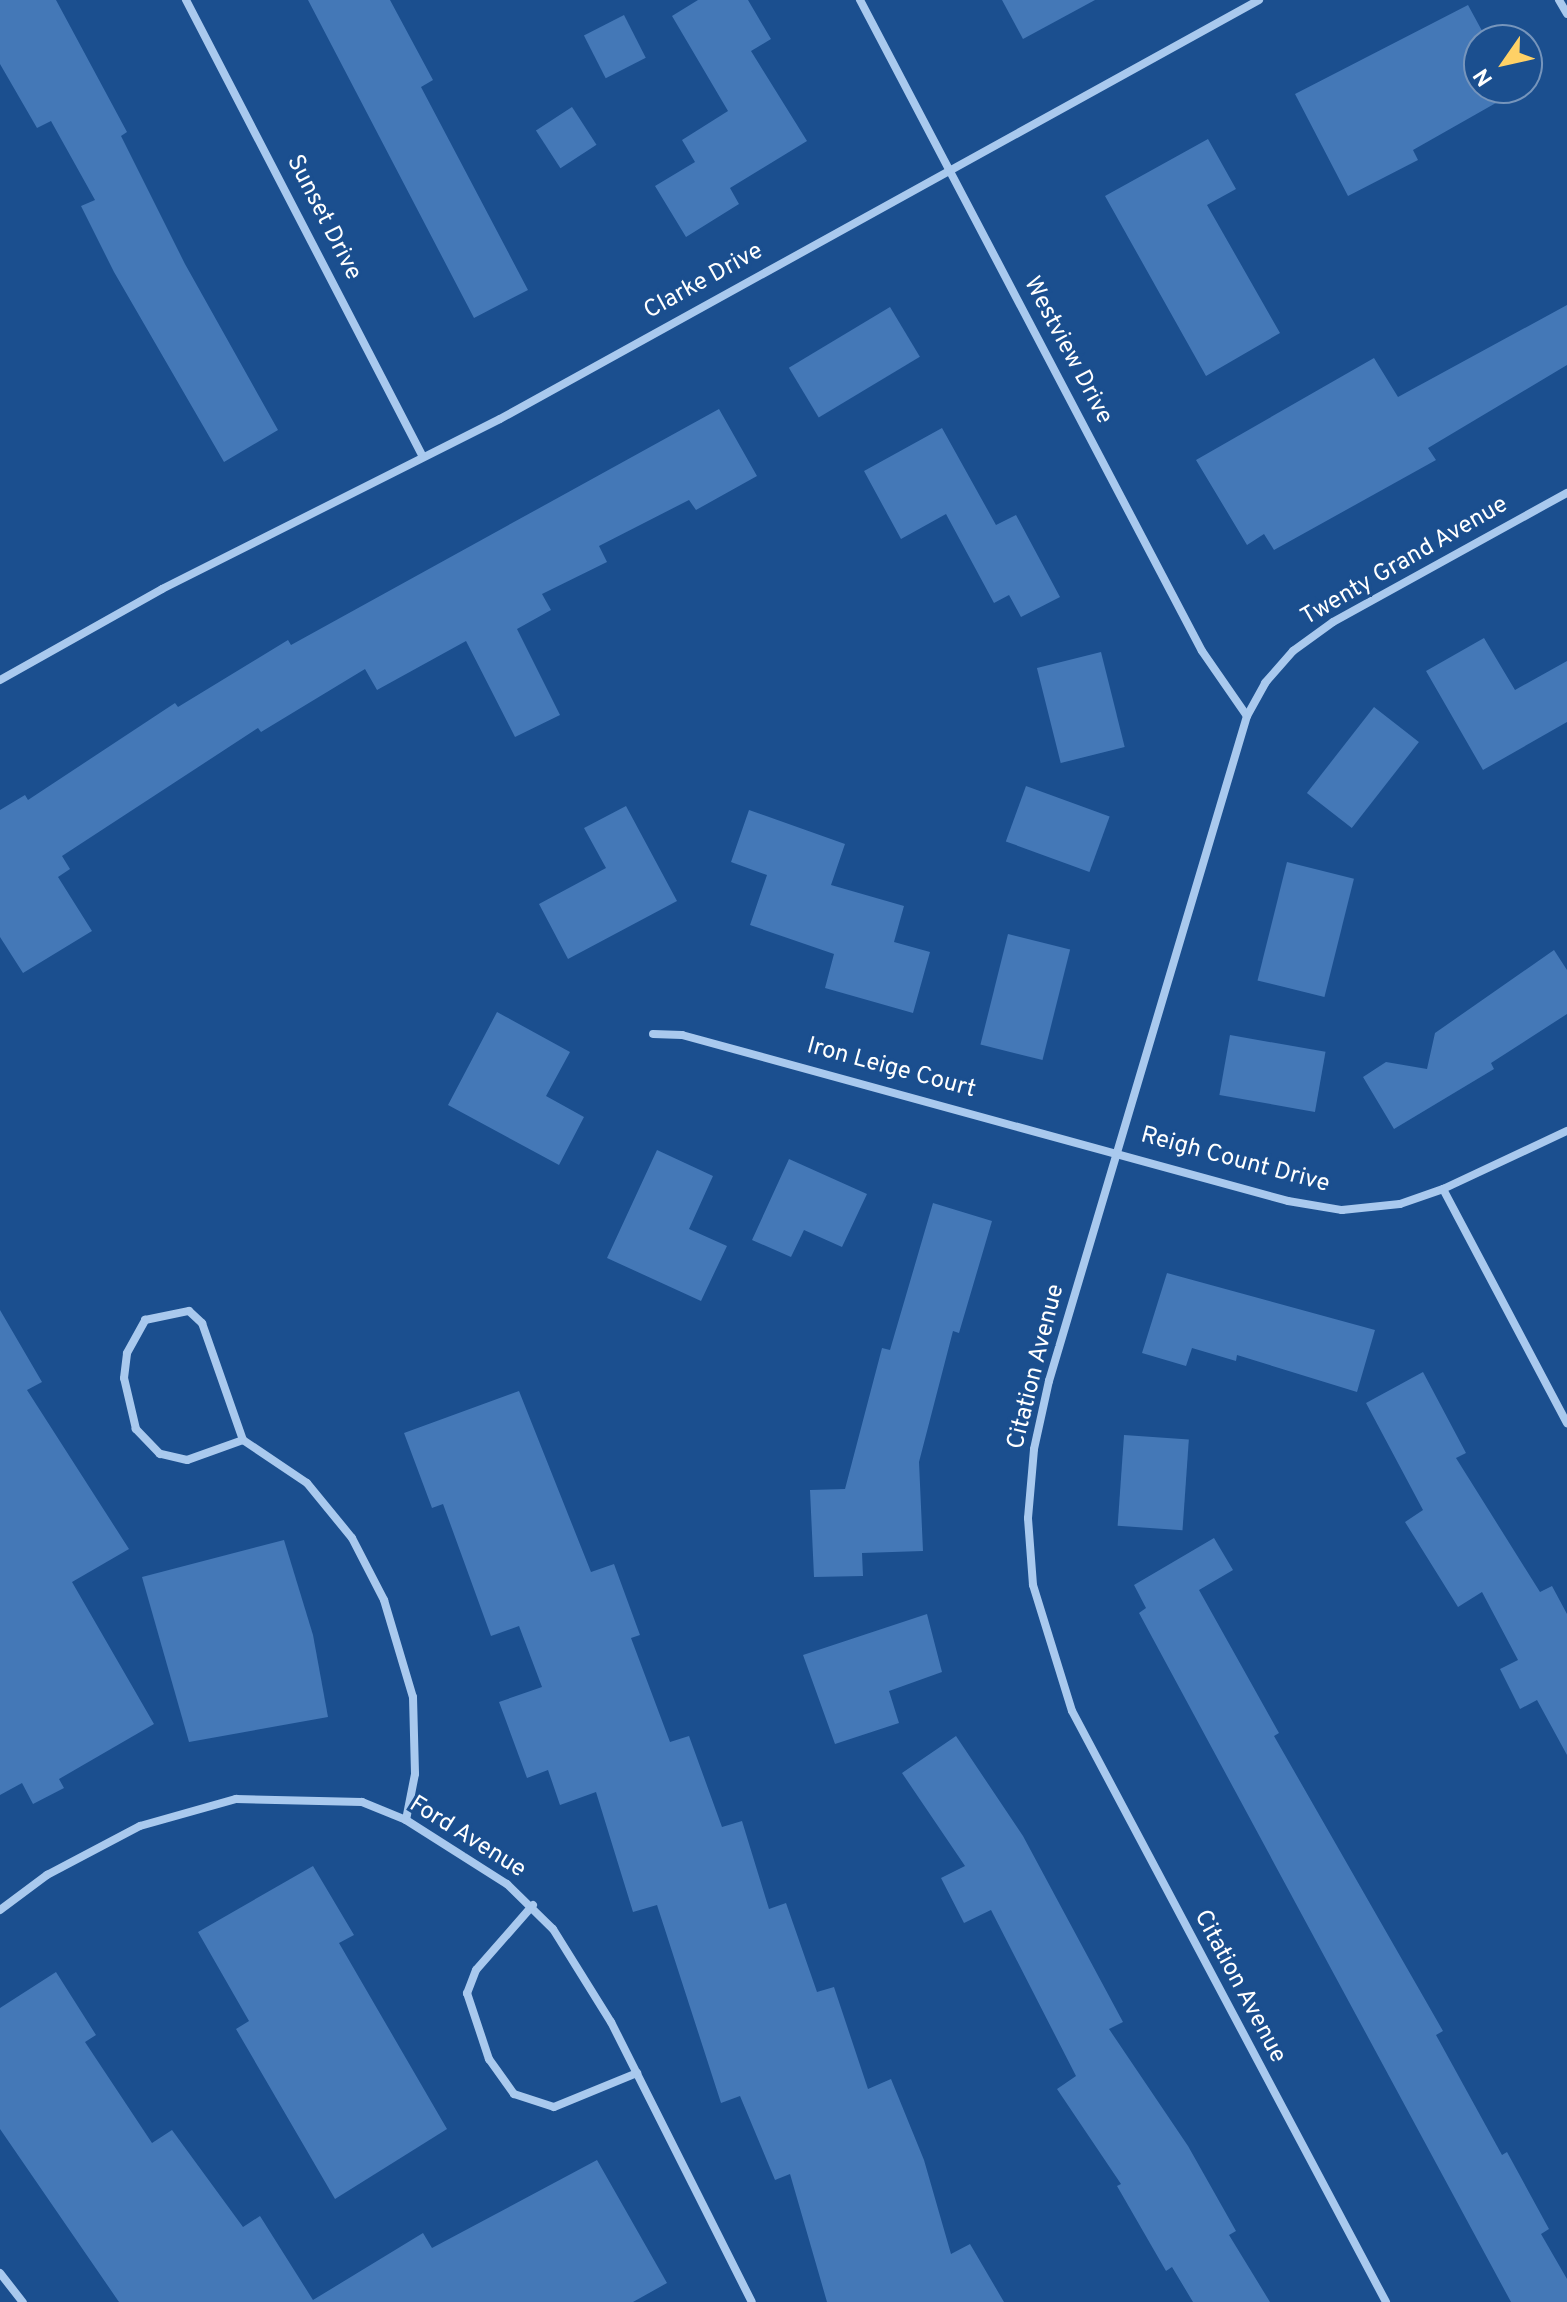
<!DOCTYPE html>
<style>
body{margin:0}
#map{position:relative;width:1567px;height:2302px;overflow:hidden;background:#1b4f8f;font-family:Overpass,sans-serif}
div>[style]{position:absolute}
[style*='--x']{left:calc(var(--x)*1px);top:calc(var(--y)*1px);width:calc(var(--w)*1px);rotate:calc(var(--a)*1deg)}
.building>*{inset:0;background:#4478b7;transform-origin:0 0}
.street>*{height:8px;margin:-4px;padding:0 4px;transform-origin:4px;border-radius:4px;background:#a9c9ee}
span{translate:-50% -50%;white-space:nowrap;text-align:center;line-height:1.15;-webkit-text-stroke:6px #1b4f8f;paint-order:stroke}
.street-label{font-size:24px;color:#fff}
.north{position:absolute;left:1463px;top:24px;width:80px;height:80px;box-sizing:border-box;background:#1b4f8f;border:2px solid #7695bc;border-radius:50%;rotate:236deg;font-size:22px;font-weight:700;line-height:32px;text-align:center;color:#fff}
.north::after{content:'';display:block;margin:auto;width:28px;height:36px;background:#ffd166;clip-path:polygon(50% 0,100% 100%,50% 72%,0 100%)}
</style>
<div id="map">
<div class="building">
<i style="clip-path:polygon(0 0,56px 0,127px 132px,121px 136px,185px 264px,278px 430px,224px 462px,114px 272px,81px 206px,95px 200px,51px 121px,37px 128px,0 64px)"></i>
<i style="clip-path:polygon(308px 0,390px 0,433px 80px,421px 87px,528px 290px,474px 318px)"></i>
<i style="clip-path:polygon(698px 0,748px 0,771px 39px,751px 51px,807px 141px,730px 188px,739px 204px,686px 237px,655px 186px,695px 162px,682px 140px,728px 111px,672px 16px)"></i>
<i style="clip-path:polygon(1002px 0,1095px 0,1023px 39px)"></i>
<i style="clip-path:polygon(1468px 5px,1487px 40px,1479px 40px,1479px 88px,1517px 91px,1413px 150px,1418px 160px,1348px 196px,1295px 94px)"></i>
<i style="left:624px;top:15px;width:48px;height:45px;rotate:63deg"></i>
<i style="left:572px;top:107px;width:45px;height:43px;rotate:57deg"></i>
<i style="clip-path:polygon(1208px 139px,1236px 189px,1207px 205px,1280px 333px,1206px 376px,1105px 196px)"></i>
<i style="clip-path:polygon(1567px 305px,1567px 365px,1428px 448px,1436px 460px,1274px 550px,1264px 534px,1247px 545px,1196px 460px,1374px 358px,1398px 397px)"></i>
<i style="left:890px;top:307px;width:58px;height:118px;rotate:59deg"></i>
<i style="clip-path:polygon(719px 409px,757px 476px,696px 510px,689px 500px,599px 546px,607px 562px,542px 594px,551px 610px,517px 629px,560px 715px,515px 737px,466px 641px,377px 690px,365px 669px,261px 732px,258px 728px,62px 856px,70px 869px,58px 877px,92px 931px,23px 973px,0 937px,0 810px,25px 795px,28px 800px,175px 703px,178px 707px,288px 640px,291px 645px)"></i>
<i style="clip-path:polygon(942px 428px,996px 525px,1016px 515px,1060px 597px,1021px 617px,1009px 595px,994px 603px,946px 514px,901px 539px,864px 471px)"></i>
<i style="clip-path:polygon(1484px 638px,1515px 690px,1567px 661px,1567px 722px,1483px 770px,1426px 671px)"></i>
<i style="left:1101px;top:652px;width:98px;height:66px;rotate:76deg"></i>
<i style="left:1374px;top:707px;width:57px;height:109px;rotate:38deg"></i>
<i style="left:1026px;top:786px;width:89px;height:59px;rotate:20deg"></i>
<i style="clip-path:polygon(626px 806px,677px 901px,568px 959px,539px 904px,606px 868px,584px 828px)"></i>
<i style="clip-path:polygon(749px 810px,845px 844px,831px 885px,904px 906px,894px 942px,930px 952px,913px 1013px,825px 988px,834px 954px,750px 925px,767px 875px,731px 862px)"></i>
<i style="left:1287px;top:862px;width:69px;height:122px;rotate:14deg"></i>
<i style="left:1008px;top:934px;width:64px;height:114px;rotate:14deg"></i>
<i style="clip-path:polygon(1554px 950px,1567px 970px,1567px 1014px,1491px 1063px,1494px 1069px,1394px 1129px,1363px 1077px,1386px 1062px,1427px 1069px,1435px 1033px)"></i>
<i style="clip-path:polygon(497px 1012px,570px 1052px,546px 1096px,584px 1117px,559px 1165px,448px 1105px)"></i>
<i style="left:1230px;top:1035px;width:97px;height:61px;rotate:10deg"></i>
<i style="clip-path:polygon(657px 1150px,713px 1176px,689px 1229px,727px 1246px,701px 1301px,607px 1258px)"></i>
<i style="clip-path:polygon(789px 1159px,867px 1194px,842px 1247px,804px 1230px,791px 1257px,752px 1240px)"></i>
<i style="clip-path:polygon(933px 1203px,992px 1221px,959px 1333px,953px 1331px,919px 1462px,923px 1551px,862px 1553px,863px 1576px,814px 1577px,810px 1490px,845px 1489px,882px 1348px,890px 1350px)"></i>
<i style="clip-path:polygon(1167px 1273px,1375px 1330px,1357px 1392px,1237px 1355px,1236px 1361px,1192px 1348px,1186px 1366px,1142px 1353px)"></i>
<i style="clip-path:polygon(0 1310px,42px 1382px,27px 1390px,129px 1549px,72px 1582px,154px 1724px,59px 1779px,64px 1788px,33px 1804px,22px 1783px,0 1795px)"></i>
<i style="clip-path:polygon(1423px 1372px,1466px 1453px,1456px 1458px,1540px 1592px,1552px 1586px,1567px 1614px,1567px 1755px,1537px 1700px,1520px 1709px,1500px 1669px,1518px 1660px,1482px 1592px,1458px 1607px,1405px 1522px,1423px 1510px,1366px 1403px)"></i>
<i style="clip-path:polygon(519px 1391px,591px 1572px,614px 1564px,640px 1635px,631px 1638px,670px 1742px,689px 1736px,722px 1827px,742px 1821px,769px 1909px,786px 1903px,817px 1992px,834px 1987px,868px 2089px,891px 2079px,924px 2160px,951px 2254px,970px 2244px,1004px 2302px,827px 2302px,790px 2174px,775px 2180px,740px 2096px,721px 2103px,657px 1905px,633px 1912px,596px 1792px,560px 1805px,548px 1770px,527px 1778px,499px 1702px,542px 1687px,519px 1626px,491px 1636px,443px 1504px,432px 1508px,404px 1433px)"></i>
<i style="left:1124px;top:1435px;width:65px;height:91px;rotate:4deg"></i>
<i style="clip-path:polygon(1214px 1538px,1233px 1570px,1199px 1590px,1279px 1733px,1274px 1736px,1443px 2031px,1436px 2035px,1502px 2155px,1507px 2152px,1549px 2229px,1541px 2234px,1567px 2279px,1567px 2302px,1511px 2302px,1139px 1613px,1146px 1608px,1134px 1585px)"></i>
<i style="clip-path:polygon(284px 1540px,313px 1635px,328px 1717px,189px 1742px,142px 1577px)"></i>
<i style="clip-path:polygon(927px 1614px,942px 1672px,889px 1691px,899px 1723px,835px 1744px,803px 1655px)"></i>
<i style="clip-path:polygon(956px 1736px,1023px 1836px,1123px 2022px,1109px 2029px,1188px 2146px,1236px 2231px,1229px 2235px,1270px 2302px,1193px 2302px,1172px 2267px,1166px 2271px,1117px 2186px,1121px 2184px,1057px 2089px,1076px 2076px,991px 1910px,964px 1923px,941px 1878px,965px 1866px,902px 1773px)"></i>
<i style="clip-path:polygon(313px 1866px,354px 1935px,339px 1943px,447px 2129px,335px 2199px,236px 2029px,249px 2021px,198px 1932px)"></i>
<i style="clip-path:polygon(56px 1972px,96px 2035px,85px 2042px,152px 2143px,172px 2130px,243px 2227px,260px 2216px,313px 2300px,423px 2233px,432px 2248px,597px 2160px,667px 2283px,633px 2302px,119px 2302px,0 2129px,0 2008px)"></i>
</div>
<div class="street">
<i style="--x:186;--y:0;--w:513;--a:62.59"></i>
<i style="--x:860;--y:0;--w:735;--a:62.29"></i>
<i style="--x:1202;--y:651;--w:79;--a:55.3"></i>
<i style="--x:1559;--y:0;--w:16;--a:60"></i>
<i style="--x:0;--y:680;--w:186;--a:-29.3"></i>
<i style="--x:162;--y:589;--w:378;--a:-26.7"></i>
<i style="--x:500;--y:419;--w:867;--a:-28.9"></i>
<i style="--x:653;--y:1034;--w:29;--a:2"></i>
<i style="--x:682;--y:1035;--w:628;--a:15.32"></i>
<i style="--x:1288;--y:1201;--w:55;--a:9.5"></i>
<i style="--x:1342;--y:1210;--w:58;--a:-5.9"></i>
<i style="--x:1400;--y:1204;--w:46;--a:-19.2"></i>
<i style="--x:1443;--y:1189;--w:137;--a:-25.1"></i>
<i style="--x:1443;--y:1189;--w:265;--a:62.1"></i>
<i style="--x:243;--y:1440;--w:59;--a:160.3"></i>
<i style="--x:187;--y:1460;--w:28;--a:-167"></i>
<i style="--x:160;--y:1454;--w:35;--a:-134"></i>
<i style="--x:136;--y:1429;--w:52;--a:-103.2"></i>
<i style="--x:124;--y:1378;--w:25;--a:-83"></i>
<i style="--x:127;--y:1353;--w:38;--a:-61"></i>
<i style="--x:145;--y:1320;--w:45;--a:-11.6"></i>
<i style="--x:189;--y:1311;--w:18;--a:43"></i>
<i style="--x:202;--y:1323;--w:124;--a:70.7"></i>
<i style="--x:243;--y:1440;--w:77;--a:33.9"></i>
<i style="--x:307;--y:1483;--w:71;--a:50.7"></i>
<i style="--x:352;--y:1538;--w:70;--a:62.7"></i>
<i style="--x:384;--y:1600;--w:101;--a:73.4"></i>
<i style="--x:413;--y:1697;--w:77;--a:88.5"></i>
<i style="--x:415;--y:1774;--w:47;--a:101.1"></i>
<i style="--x:533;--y:1905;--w:86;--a:131.2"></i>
<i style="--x:476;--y:1970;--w:25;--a:111"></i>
<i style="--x:467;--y:1993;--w:70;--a:71.6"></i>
<i style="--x:489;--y:2059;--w:43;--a:54.5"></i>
<i style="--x:514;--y:2094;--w:42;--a:18"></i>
<i style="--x:554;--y:2107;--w:90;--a:-22.3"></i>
<i style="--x:0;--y:1910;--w:59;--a:-36.7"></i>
<i style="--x:47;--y:1875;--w:105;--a:-27.8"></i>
<i style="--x:140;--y:1826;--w:100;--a:-15.7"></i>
<i style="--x:236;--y:1799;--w:126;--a:1.4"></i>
<i style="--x:362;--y:1802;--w:48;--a:22.2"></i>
<i style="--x:406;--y:1820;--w:120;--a:32.4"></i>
<i style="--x:507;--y:1884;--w:64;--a:44.4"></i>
<i style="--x:553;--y:1929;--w:110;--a:58.1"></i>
<i style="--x:611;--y:2022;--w:313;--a:63.3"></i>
<i style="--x:0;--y:2273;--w:37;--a:52"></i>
<i style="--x:1386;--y:2302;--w:669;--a:-117.98"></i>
<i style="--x:1072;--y:1711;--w:132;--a:-107.2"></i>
<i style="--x:1033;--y:1585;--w:67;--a:-94.3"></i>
<i style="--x:1028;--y:1518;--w:69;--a:-85"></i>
<i style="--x:1034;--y:1449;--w:70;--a:-77.6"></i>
<i style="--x:1049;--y:1381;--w:694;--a:-73.42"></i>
<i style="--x:1247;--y:716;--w:38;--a:-61"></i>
<i style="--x:1265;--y:683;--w:43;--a:-48.8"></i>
<i style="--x:1293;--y:651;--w:49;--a:-35.9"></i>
<i style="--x:1333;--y:622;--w:267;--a:-28.9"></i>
</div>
<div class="street-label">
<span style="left:323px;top:218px;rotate:63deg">Sunset Drive</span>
<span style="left:704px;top:282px;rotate:-29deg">Clarke Drive</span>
<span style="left:1067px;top:351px;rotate:62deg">Westview Drive</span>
<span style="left:1405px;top:562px;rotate:-30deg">Twenty Grand Avenue</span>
<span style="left:891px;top:1069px;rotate:15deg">Iron Leige Court</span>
<span style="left:1235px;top:1161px;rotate:15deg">Reigh Count Drive</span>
<span style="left:1037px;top:1367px;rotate:-76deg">Citation Avenue</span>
<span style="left:467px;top:1838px;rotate:32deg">Ford Avenue</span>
<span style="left:1239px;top:1987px;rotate:62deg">Citation Avenue</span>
</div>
<div class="north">N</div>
</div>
